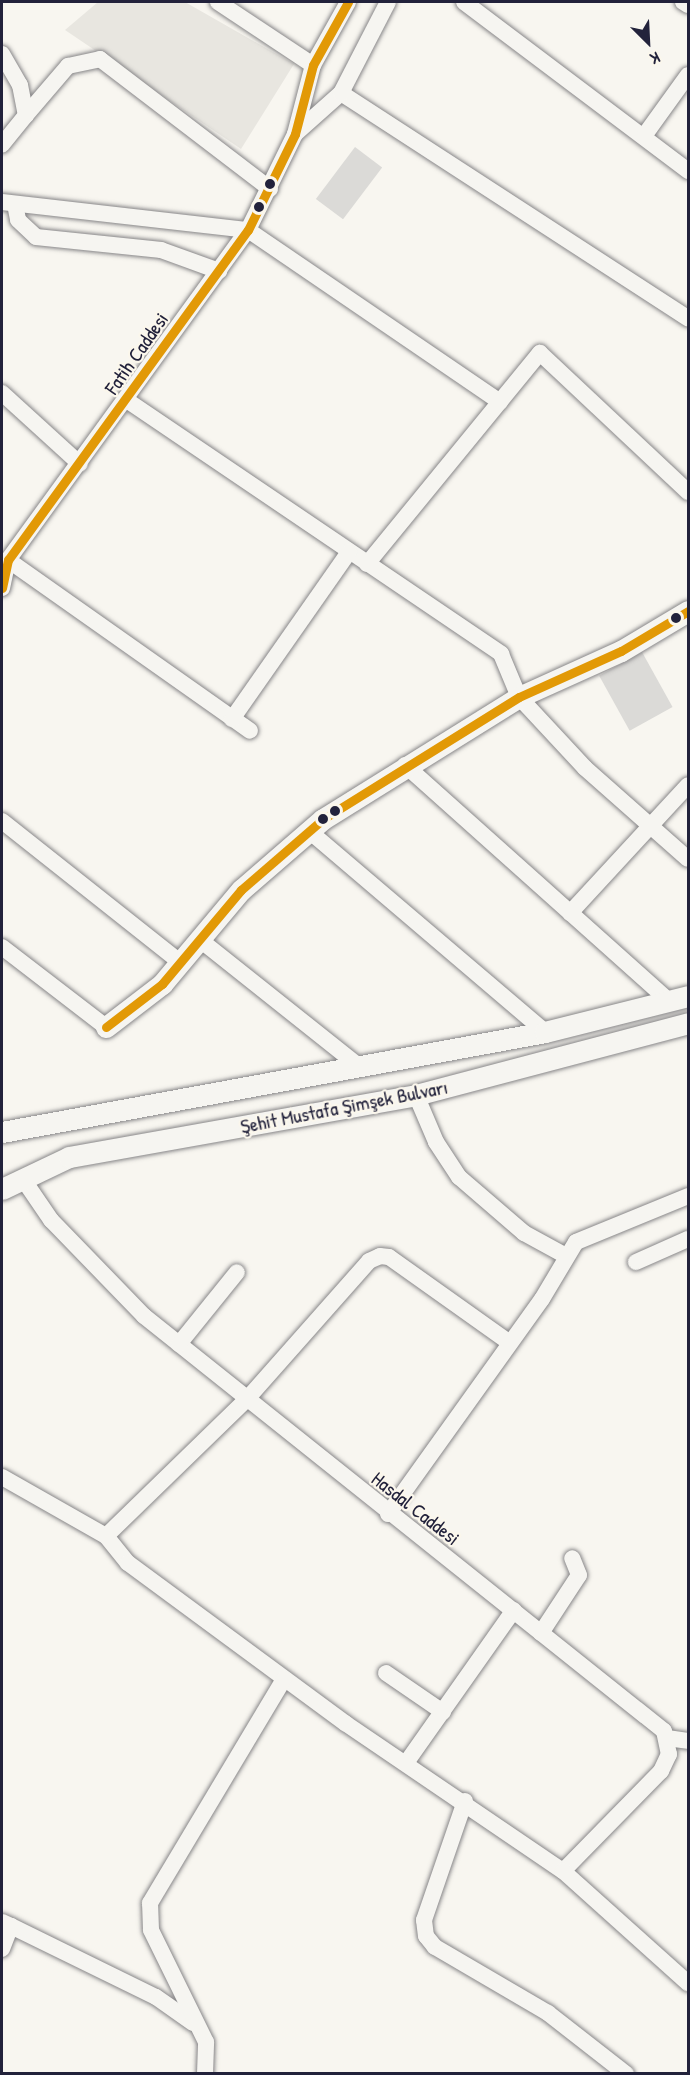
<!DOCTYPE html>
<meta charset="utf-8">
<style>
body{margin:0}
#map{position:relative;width:690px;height:2075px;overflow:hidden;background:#f8f6f0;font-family:"Patrick Hand",sans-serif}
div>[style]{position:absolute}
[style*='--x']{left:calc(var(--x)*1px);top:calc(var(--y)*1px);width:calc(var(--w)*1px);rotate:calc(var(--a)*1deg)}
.green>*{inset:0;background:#e8e6e0}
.building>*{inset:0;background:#dbdad7;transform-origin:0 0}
.roads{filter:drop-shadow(0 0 2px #878688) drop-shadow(0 0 2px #878688)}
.minor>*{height:16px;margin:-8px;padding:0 8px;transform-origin:8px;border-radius:8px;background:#f6f5f1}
.major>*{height:21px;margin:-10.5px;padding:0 10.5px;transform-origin:10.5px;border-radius:10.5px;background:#f6f5f1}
.bus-1>*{height:9px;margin:-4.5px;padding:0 4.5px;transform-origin:4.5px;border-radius:4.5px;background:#e29906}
.dots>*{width:16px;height:16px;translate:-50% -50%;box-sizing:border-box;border:3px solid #fbf7ec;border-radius:50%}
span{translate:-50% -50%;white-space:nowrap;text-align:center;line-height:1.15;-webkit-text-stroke:4.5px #fbf7ec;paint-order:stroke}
.street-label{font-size:20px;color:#22223b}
.frame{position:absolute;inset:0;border:3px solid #22223b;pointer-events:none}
.north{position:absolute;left:618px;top:12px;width:60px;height:60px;-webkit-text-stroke:4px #fbf7ec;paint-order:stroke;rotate:156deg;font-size:16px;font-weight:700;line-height:24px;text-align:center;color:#22223b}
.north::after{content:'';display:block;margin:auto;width:21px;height:27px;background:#22223b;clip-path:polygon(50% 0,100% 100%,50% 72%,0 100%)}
</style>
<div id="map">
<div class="green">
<i style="clip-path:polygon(98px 2px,185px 2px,294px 64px,241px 149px,65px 30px)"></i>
</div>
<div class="building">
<i style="left:355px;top:147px;width:34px;height:65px;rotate:37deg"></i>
<i style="left:642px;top:652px;width:63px;height:49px;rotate:61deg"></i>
</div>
<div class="roads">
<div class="minor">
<i style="--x:218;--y:2;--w:114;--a:33.6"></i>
<i style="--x:464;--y:2;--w:281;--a:37"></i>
<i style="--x:683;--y:2;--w:6;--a:31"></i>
<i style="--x:2;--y:54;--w:36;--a:60"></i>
<i style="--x:20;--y:85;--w:31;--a:79"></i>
<i style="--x:26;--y:115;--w:38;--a:129"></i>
<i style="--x:341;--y:93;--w:414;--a:33"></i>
<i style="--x:26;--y:115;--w:65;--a:-49.4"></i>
<i style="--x:68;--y:66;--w:33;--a:-12"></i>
<i style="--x:100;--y:59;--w:214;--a:37.4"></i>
<i style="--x:295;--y:134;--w:62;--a:-41.7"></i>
<i style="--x:341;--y:93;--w:102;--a:-62.7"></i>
<i style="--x:644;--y:136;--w:75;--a:-54.2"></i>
<i style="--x:2;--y:202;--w:248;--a:6.5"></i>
<i style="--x:248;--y:230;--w:305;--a:34.3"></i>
<i style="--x:15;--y:204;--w:16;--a:79"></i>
<i style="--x:18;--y:220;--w:25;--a:43"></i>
<i style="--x:36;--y:237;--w:126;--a:5.9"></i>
<i style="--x:161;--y:250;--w:62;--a:19.9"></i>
<i style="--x:2;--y:393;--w:105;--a:42.3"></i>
<i style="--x:128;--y:401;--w:451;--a:34.1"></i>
<i style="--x:501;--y:654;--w:47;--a:67.3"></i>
<i style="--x:519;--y:697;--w:97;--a:47.1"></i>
<i style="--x:585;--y:768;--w:137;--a:41.5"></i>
<i style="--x:8;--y:560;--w:296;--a:35.2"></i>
<i style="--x:367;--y:564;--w:273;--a:-50.7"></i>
<i style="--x:540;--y:353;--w:203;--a:43.2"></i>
<i style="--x:2;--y:588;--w:29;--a:-78"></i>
<i style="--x:8;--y:560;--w:408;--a:-54"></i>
<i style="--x:248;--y:230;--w:107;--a:-63.9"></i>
<i style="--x:295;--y:134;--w:71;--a:-75.4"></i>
<i style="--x:313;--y:65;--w:72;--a:-60.9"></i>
<i style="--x:232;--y:719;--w:204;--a:-55"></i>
<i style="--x:405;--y:765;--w:356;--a:41.8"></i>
<i style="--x:2;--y:821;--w:227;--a:38.4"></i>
<i style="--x:308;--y:830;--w:311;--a:40.4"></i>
<i style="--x:570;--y:913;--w:174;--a:-47.3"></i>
<i style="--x:199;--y:939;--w:206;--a:38.5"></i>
<i style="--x:2;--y:947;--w:131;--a:37.6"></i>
<i style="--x:416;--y:1095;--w:51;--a:66.9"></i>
<i style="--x:436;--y:1142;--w:42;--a:56.7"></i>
<i style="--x:459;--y:1177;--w:86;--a:40.7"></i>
<i style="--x:524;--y:1233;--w:48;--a:28.7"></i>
<i style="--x:23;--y:1179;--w:50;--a:55.7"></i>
<i style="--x:51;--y:1220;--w:134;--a:45.9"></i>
<i style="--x:144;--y:1316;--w:665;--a:38.59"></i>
<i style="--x:664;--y:1731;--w:24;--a:78"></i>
<i style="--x:669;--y:1754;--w:19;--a:115"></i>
<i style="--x:661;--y:1771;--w:140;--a:134.4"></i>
<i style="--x:636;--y:1262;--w:57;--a:-23.9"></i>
<i style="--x:179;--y:1344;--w:92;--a:-51.1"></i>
<i style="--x:2;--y:1477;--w:120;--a:29.6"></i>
<i style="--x:106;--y:1536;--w:197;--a:-44.2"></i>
<i style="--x:247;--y:1399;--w:184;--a:-48.5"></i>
<i style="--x:369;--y:1261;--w:12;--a:-24"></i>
<i style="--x:380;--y:1256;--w:9;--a:6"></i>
<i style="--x:389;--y:1257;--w:148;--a:35.4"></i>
<i style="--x:388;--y:1514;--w:264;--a:-54.4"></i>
<i style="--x:542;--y:1299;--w:66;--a:-59.2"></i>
<i style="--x:576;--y:1242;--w:121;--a:-22.3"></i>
<i style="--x:106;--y:1536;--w:35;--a:51"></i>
<i style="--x:128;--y:1563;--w:270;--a:36.4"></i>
<i style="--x:345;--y:1723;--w:263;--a:34.2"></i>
<i style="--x:563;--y:1871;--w:168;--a:41.9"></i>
<i style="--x:541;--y:1633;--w:69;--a:-56.8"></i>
<i style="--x:579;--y:1575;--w:18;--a:-112"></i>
<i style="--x:386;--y:1673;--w:69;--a:34.4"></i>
<i style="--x:667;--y:1738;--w:21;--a:8"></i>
<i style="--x:406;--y:1763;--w:187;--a:-54.8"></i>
<i style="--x:465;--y:1801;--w:126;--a:109"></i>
<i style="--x:424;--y:1920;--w:16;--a:83"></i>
<i style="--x:426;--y:1936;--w:14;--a:51"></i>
<i style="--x:435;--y:1947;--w:131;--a:30.3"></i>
<i style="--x:548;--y:2013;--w:99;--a:38"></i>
<i style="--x:11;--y:1926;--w:161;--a:26.1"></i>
<i style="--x:156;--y:1997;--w:45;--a:35.1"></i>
<i style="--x:2;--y:1949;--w:25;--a:-69"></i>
<i style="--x:11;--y:1926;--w:10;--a:-156"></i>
<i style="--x:205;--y:2074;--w:32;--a:-88"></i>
<i style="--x:206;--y:2042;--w:125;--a:-116.2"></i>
<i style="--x:151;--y:1930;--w:27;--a:-92"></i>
<i style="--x:150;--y:1903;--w:261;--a:-59.1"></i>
</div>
<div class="major">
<i style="--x:106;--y:1027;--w:71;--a:-37.5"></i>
<i style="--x:162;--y:984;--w:123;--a:-50"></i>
<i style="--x:241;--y:890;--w:108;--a:-40.9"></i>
<i style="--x:323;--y:819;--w:231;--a:-31.9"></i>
<i style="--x:519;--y:697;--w:112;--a:-24.3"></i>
<i style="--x:621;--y:651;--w:78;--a:-30.8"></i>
<i style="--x:2;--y:1132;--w:552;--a:-10.43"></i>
<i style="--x:545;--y:1032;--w:147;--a:-14.1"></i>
<i style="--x:2;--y:1189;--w:74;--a:-25.5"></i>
<i style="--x:69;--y:1157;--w:352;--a:-10.1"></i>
<i style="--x:416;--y:1095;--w:281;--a:-14.8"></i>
</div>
</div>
<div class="bus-1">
<i style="--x:2;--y:588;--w:29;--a:-78"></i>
<i style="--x:8;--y:560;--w:408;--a:-54"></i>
<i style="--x:248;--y:230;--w:107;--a:-63.9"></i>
<i style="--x:295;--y:134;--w:71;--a:-75.4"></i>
<i style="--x:313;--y:65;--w:72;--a:-60.9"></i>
<i style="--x:106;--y:1027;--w:71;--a:-37.5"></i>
<i style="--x:162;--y:984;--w:123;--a:-50"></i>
<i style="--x:241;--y:890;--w:108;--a:-40.9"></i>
<i style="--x:323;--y:819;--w:231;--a:-31.9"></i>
<i style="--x:519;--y:697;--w:112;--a:-24.3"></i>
<i style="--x:621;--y:651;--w:78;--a:-30.8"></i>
</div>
<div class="dots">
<i style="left:270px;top:184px;background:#22223b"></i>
<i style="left:259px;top:207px;background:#22223b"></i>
<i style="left:676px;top:618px;background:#22223b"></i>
<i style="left:335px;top:811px;background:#22223b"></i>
<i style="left:323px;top:819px;background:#22223b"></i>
</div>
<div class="street-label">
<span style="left:136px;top:353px;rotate:-55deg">Fatih Caddesi</span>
<span style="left:344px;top:1106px;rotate:-11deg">Şehit Mustafa Şimşek Bulvarı</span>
<span style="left:416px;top:1508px;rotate:38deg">Hasdal Caddesi</span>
</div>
<div class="frame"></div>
<div class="north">K</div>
</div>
